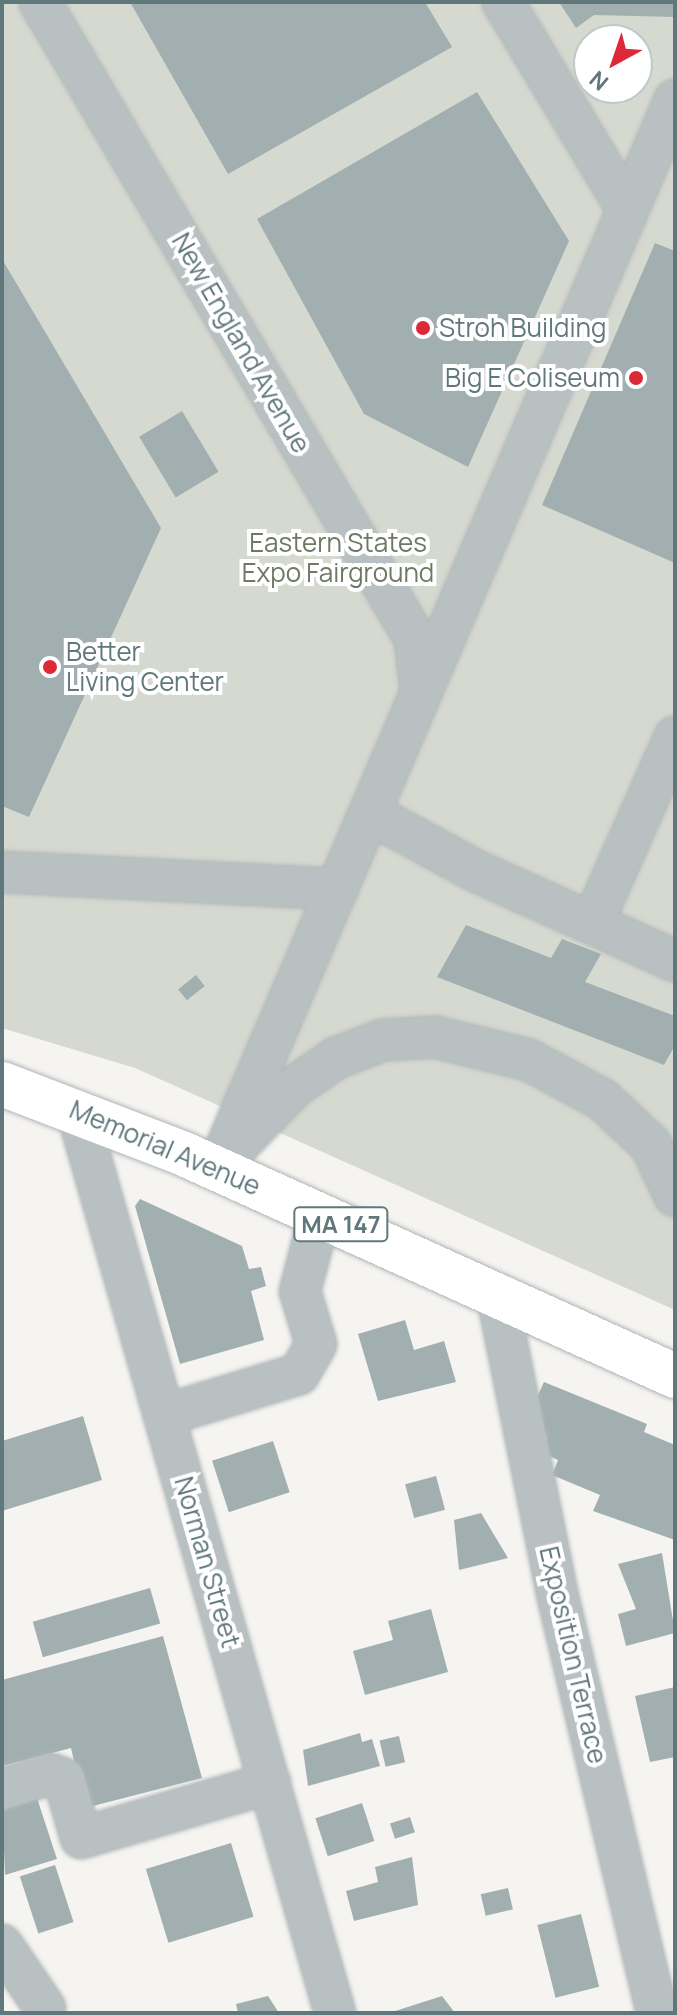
<!DOCTYPE html>
<style>
body{margin:0}
#map{position:relative;width:677px;height:2015px;overflow:hidden;background:#f5f4f1;font-family:Manrope,sans-serif}
div>[style]{position:absolute}
[style*='--x']{left:calc(var(--x)*1px);top:calc(var(--y)*1px);width:calc(var(--w)*1px);rotate:calc(var(--a)*1deg)}
.green>*{inset:0;background:#d6d9d0}
.building>*{inset:0;background:#a2afb1;transform-origin:0 0}
.roads{filter:drop-shadow(0 0 2px #afb6b8) drop-shadow(0 0 2px #afb6b8)}
.minor>*{height:40px;margin:-20px;padding:0 20px;transform-origin:20px;border-radius:20px;background:#b9c0c1}
.major>*{height:44px;margin:-22px;padding:0 22px;transform-origin:22px;border-radius:22px;background:#fff}
.dots>*{width:22px;height:22px;translate:-50% -50%;box-sizing:border-box;border:4px solid #fff;border-radius:50%}
span{translate:-50% -50%;white-space:nowrap;text-align:center;line-height:1.15;-webkit-text-stroke:8px #fff;paint-order:stroke}
.shield-label span{padding:2px 6px;background:#fff;border:2px solid;border-radius:6px;-webkit-text-stroke-width:0}
.shield-label{font-size:24px;color:#60787b;font-weight:700}
.poi-label{font-size:26px;color:#60787b}
.left{translate:0 -50%;text-align:left}
.right{translate:-100% -50%;text-align:right}
.street-label{font-size:26px;color:#60787b}
.park-label{font-size:26px;color:#6e7863}
.frame{position:absolute;inset:0;border:4px solid #60787b;pointer-events:none}
.north{position:absolute;left:573px;top:24px;width:80px;height:80px;box-sizing:border-box;background:#fff;border:2px solid #bfc9ca;border-radius:50%;rotate:220deg;font-size:22px;font-weight:700;line-height:32px;text-align:center;color:#60787b}
.north::after{content:'';display:block;margin:auto;width:28px;height:36px;background:#dd2838;clip-path:polygon(50% 0,100% 100%,50% 72%,0 100%)}
</style>
<div id="map">
<div class="green">
<i style="clip-path:polygon(evenodd,2px 2px,675px 2px,675px 1310px,135px 1068px,2px 1028px,2px 2px,589px 40px,637px 40px,637px 88px,589px 88px,589px 40px)"></i>
</div>
<div class="building">
<i style="clip-path:polygon(130px 2px,425px 2px,452px 47px,228px 174px)"></i>
<i style="clip-path:polygon(559px 2px,675px 2px,675px 17px,594px 15px,576px 28px)"></i>
<i style="clip-path:polygon(477px 92px,569px 241px,468px 467px,364px 414px,257px 219px)"></i>
<i style="clip-path:polygon(655px 243px,675px 251px,675px 563px,542px 505px)"></i>
<i style="clip-path:polygon(2px 259px,161px 528px,29px 817px,2px 806px)"></i>
<i style="left:182px;top:411px;width:71px;height:50px;rotate:59deg"></i>
<i style="clip-path:polygon(466px 925px,551px 958px,562px 939px,601px 954px,585px 982px,675px 1016px,675px 1045px,664px 1065px,437px 977px)"></i>
<i style="left:196px;top:975px;width:14px;height:23px;rotate:51deg"></i>
<i style="clip-path:polygon(140px 1199px,242px 1246px,249px 1269px,261px 1267px,266px 1286px,251px 1291px,264px 1340px,180px 1364px,135px 1206px)"></i>
<i style="clip-path:polygon(405px 1320px,414px 1350px,444px 1341px,456px 1382px,378px 1401px,358px 1334px)"></i>
<i style="clip-path:polygon(544px 1382px,647px 1424px,644px 1432px,675px 1445px,675px 1540px,593px 1511px,600px 1495px,552px 1475px,558px 1460px,543px 1453px,547px 1438px,535px 1402px)"></i>
<i style="clip-path:polygon(83px 1416px,102px 1480px,2px 1511px,2px 1441px)"></i>
<i style="left:273px;top:1441px;width:54px;height:64px;rotate:72deg"></i>
<i style="left:436px;top:1476px;width:35px;height:32px;rotate:75deg"></i>
<i style="clip-path:polygon(481px 1513px,508px 1558px,459px 1570px,454px 1520px)"></i>
<i style="clip-path:polygon(662px 1553px,675px 1633px,626px 1646px,618px 1614px,636px 1609px,618px 1564px)"></i>
<i style="left:150px;top:1588px;width:37px;height:122px;rotate:74deg"></i>
<i style="clip-path:polygon(431px 1609px,448px 1672px,365px 1695px,353px 1651px,393px 1640px,388px 1621px)"></i>
<i style="clip-path:polygon(163px 1636px,202px 1778px,85px 1808px,71px 1748px,2px 1766px,2px 1680px)"></i>
<i style="clip-path:polygon(675px 1687px,675px 1757px,650px 1762px,635px 1696px)"></i>
<i style="clip-path:polygon(360px 1733px,362px 1742px,372px 1739px,380px 1766px,308px 1786px,303px 1750px)"></i>
<i style="left:399px;top:1736px;width:27px;height:20px;rotate:77deg"></i>
<i style="clip-path:polygon(35px 1792px,57px 1859px,5px 1875px,2px 1803px)"></i>
<i style="left:362px;top:1803px;width:40px;height:49px;rotate:72deg"></i>
<i style="left:410px;top:1817px;width:16px;height:21px;rotate:72deg"></i>
<i style="left:231px;top:1843px;width:77px;height:89px;rotate:73deg"></i>
<i style="clip-path:polygon(412px 1857px,418px 1905px,354px 1921px,346px 1891px,378px 1882px,375px 1867px)"></i>
<i style="left:55px;top:1865px;width:60px;height:37px;rotate:72deg"></i>
<i style="left:508px;top:1888px;width:22px;height:28px;rotate:77deg"></i>
<i style="left:581px;top:1914px;width:75px;height:45px;rotate:76deg"></i>
<i style="clip-path:polygon(268px 1996px,279px 2013px,238px 2013px,236px 2004px)"></i>
<i style="clip-path:polygon(442px 1996px,455px 2013px,392px 2013px,392px 2012px)"></i>
</div>
<div class="roads">
<div class="minor">
<i style="--x:40;--y:2;--w:739;--a:59.51"></i>
<i style="--x:415;--y:639;--w:52;--a:83.4"></i>
<i style="--x:503;--y:2;--w:239;--a:59"></i>
<i style="--x:371;--y:814;--w:119;--a:28.5"></i>
<i style="--x:476;--y:871;--w:218;--a:24.3"></i>
<i style="--x:2;--y:872;--w:336;--a:2.9"></i>
<i style="--x:593;--y:922;--w:202;--a:-66.1"></i>
<i style="--x:77;--y:1111;--w:938;--a:74.04"></i>
<i style="--x:240;--y:1143;--w:78;--a:-46"></i>
<i style="--x:294;--y:1087;--w:51;--a:-34.6"></i>
<i style="--x:336;--y:1058;--w:50;--a:-21"></i>
<i style="--x:383;--y:1040;--w:52;--a:-3.3"></i>
<i style="--x:435;--y:1037;--w:97;--a:13.7"></i>
<i style="--x:529;--y:1060;--w:84;--a:28.4"></i>
<i style="--x:603;--y:1100;--w:66;--a:43.2"></i>
<i style="--x:651;--y:1145;--w:56;--a:64.8"></i>
<i style="--x:217;--y:1169;--w:1163;--a:-66.81"></i>
<i style="--x:497;--y:1295;--w:304;--a:78.6"></i>
<i style="--x:557;--y:1593;--w:432;--a:76.6"></i>
<i style="--x:165;--y:1415;--w:140;--a:-17"></i>
<i style="--x:299;--y:1374;--w:34;--a:-60"></i>
<i style="--x:316;--y:1344;--w:55;--a:-106.8"></i>
<i style="--x:300;--y:1291;--w:79;--a:-75.3"></i>
<i style="--x:2;--y:1789;--w:51;--a:-17"></i>
<i style="--x:51;--y:1774;--w:14;--a:21"></i>
<i style="--x:64;--y:1779;--w:61;--a:73.9"></i>
<i style="--x:81;--y:1838;--w:197;--a:-16.2"></i>
<i style="--x:2;--y:1945;--w:76;--a:55.7"></i>
</div>
<div class="major">
<i style="--x:2;--y:1084;--w:195;--a:21"></i>
<i style="--x:184;--y:1154;--w:539;--a:24.33"></i>
</div>
</div>
<div class="dots">
<i style="left:423px;top:328px;background:#dd2838"></i>
<i style="left:636px;top:378px;background:#dd2838"></i>
<i style="left:50px;top:667px;background:#dd2838"></i>
</div>
<div class="shield-label">
<span style="left:341px;top:1224px">MA 147</span>
</div>
<div class="poi-label">
<span class="left" style="left:439px;top:328px">Stroh Building</span>
<span class="right" style="left:620px;top:378px">Big E Coliseum</span>
<span class="left" style="left:66px;top:667px">Better<br>Living Center</span>
</div>
<div class="street-label">
<span style="left:241px;top:343px;rotate:60deg">New England Avenue</span>
<span style="left:165px;top:1148px;rotate:23deg">Memorial Avenue</span>
<span style="left:207px;top:1562px;rotate:74deg">Norman Street</span>
<span style="left:573px;top:1655px;rotate:77deg">Exposition Terrace</span>
</div>
<div class="park-label">
<span style="left:338px;top:558px">Eastern States<br>Expo Fairground</span>
</div>
<div class="frame"></div>
<div class="north">N</div>
</div>
